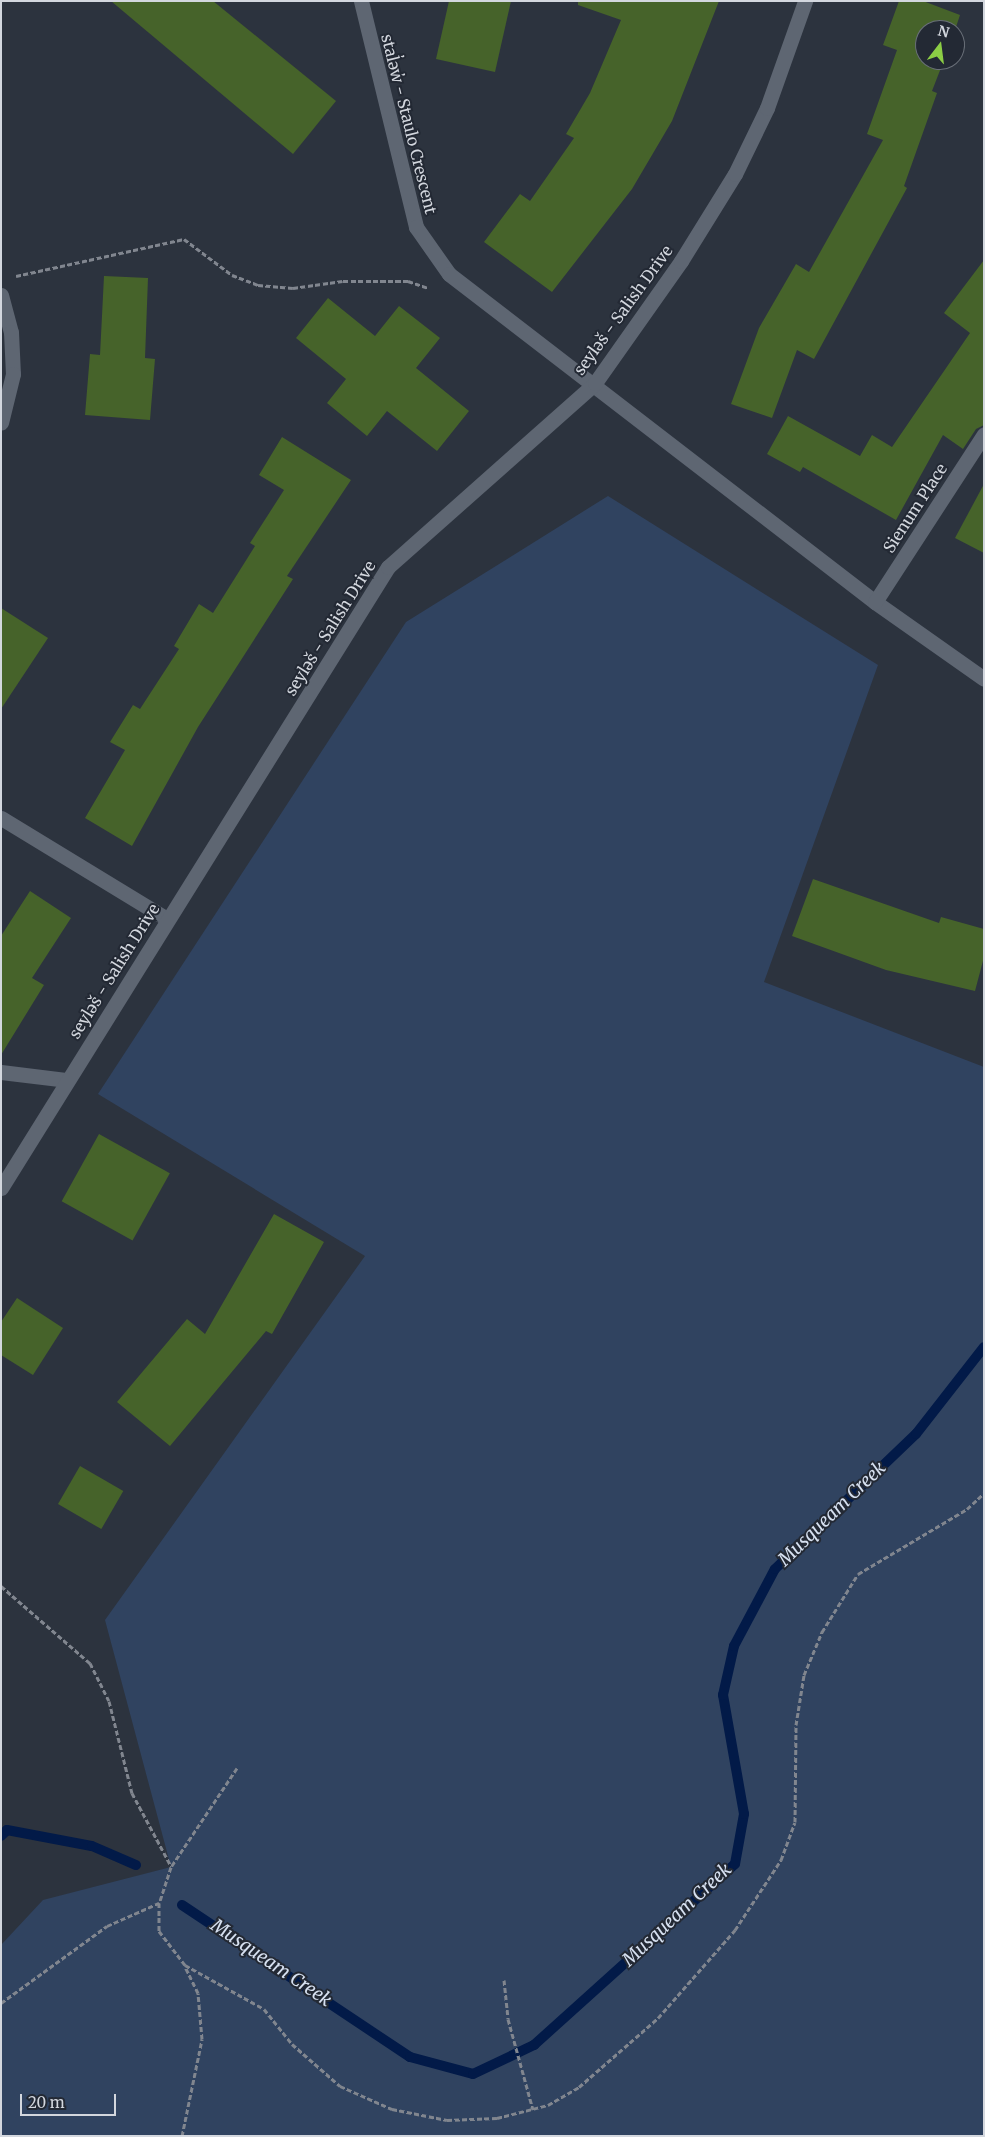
<!DOCTYPE html>
<meta charset="utf-8">
<style>
body{margin:0}
#map{position:relative;width:985px;height:2137px;overflow:hidden;background:#2c333e;font-family:Merriweather,serif}
div>[style]{position:absolute}
[style*='--x']{left:calc(var(--x)*1px);top:calc(var(--y)*1px);width:calc(var(--w)*1px);rotate:calc(var(--a)*1deg)}
.green>*{inset:0;background:#304360}
.stream>*{height:10px;margin:-5px;padding:0 5px;transform-origin:5px;border-radius:5px;background:#021a48}
.building>*{inset:0;background:#46632a;transform-origin:0 0}
.path>*{height:3px;margin-top:-1.5px;transform-origin:0;background:repeating-linear-gradient(90deg,#81868f 0 5px,transparent 0 7.5px)}
.lane>*{height:15px;margin:-7.5px;padding:0 7.5px;transform-origin:7.5px;border-radius:7.5px;background:#5e6672}
.street>*{height:15px;margin:-7.5px;padding:0 7.5px;transform-origin:7.5px;border-radius:7.5px;background:#5e6672}
span{translate:-50% -50%;white-space:nowrap;text-align:center;line-height:1.15;-webkit-text-stroke:4px #232934;paint-order:stroke}
.street-label{font-size:16px;color:#d3d7de}
.water-label{font-size:18px;color:#d7e1f1;font-style:italic}
.frame{position:absolute;inset:0;border:2px solid #d3d7de;pointer-events:none}
.north{position:absolute;left:915px;top:20px;width:50px;height:50px;box-sizing:border-box;background:#232934;border:1px solid #696f78;border-radius:50%;rotate:15deg;font-size:14px;font-weight:700;line-height:20px;text-align:center;color:#d3d7de}
.north::after{content:'';display:block;margin:auto;width:18px;height:22px;background:#8cce45;clip-path:polygon(50% 0,100% 100%,50% 72%,0 100%)}
.scale{position:absolute;left:20px;top:2094px;width:96px;height:22px;box-sizing:border-box;border:2px solid #d3d7de;border-top:0;padding-left:6px;font-size:15px;line-height:18px;white-space:nowrap;color:#d3d7de;-webkit-text-stroke:4px #232934;paint-order:stroke}
</style>
<div id="map">
<div class="green">
<i style="clip-path:polygon(608px 496px,878px 665px,764px 982px,984px 1067px,984px 2136px,1px 2136px,1px 1945px,43px 1900px,171px 1867px,105px 1620px,365px 1256px,98px 1094px,406px 622px)"></i>
</div>
<div class="stream">
<i style="--x:1;--y:1836;--w:8;--a:-45"></i>
<i style="--x:7;--y:1830;--w:86;--a:10.7"></i>
<i style="--x:92;--y:1846;--w:48;--a:23.4"></i>
<i style="--x:182;--y:1905;--w:274;--a:33.7"></i>
<i style="--x:410;--y:2057;--w:65;--a:15.1"></i>
<i style="--x:473;--y:2074;--w:68;--a:-25.4"></i>
<i style="--x:534;--y:2045;--w:270;--a:-42"></i>
<i style="--x:735;--y:1864;--w:51;--a:-79.8"></i>
<i style="--x:744;--y:1814;--w:121;--a:-100"></i>
<i style="--x:723;--y:1695;--w:50;--a:-77.3"></i>
<i style="--x:734;--y:1646;--w:87;--a:-62"></i>
<i style="--x:775;--y:1569;--w:195;--a:-43.8"></i>
<i style="--x:916;--y:1434;--w:110;--a:-52"></i>
</div>
<div class="building">
<i style="clip-path:polygon(111px 1px,213px 1px,336px 101px,293px 154px)"></i>
<i style="clip-path:polygon(449px 1px,511px 1px,495px 72px,436px 59px)"></i>
<i style="clip-path:polygon(578px 1px,719px 1px,672px 121px,632px 189px,552px 292px,484px 242px,520px 194px,530px 201px,574px 138px,566px 134px,590px 93px,621px 20px,578px 5px)"></i>
<i style="clip-path:polygon(899px 1px,923px 1px,960px 15px,955px 30px,925px 30px,925px 60px,944px 60px,932px 91px,937px 93px,904px 186px,907px 188px,814px 359px,797px 350px,772px 418px,731px 404px,759px 328px,796px 264px,809px 272px,883px 140px,867px 134px,897px 50px,883px 45px)"></i>
<i style="clip-path:polygon(984px 260px,984px 425px,976px 429px,963px 449px,943px 435px,896px 520px,803px 467px,800px 472px,767px 454px,788px 416px,860px 456px,872px 435px,892px 447px,970px 333px,944px 313px)"></i>
<i style="clip-path:polygon(104px 276px,148px 278px,145px 358px,155px 359px,150px 420px,85px 415px,90px 354px,100px 355px)"></i>
<i style="clip-path:polygon(328px 298px,375px 336px,399px 306px,440px 338px,416px 368px,469px 411px,437px 451px,387px 411px,367px 436px,327px 403px,346px 379px,296px 338px)"></i>
<i style="clip-path:polygon(282px 437px,351px 480px,287px 576px,293px 579px,198px 727px,132px 846px,85px 818px,125px 750px,110px 742px,133px 705px,140px 709px,179px 649px,174px 646px,199px 604px,213px 613px,255px 546px,250px 543px,284px 490px,259px 475px)"></i>
<i style="clip-path:polygon(984px 484px,984px 553px,955px 538px)"></i>
<i style="clip-path:polygon(1px 608px,48px 638px,1px 709px)"></i>
<i style="clip-path:polygon(813px 879px,939px 923px,941px 917px,984px 929px,984px 957px,975px 991px,886px 970px,792px 936px)"></i>
<i style="clip-path:polygon(30px 891px,71px 918px,32px 978px,44px 985px,1px 1055px,1px 936px)"></i>
<i style="left:99px;top:1134px;width:81px;height:77px;rotate:29deg"></i>
<i style="clip-path:polygon(274px 1214px,324px 1242px,272px 1334px,266px 1331px,170px 1446px,117px 1402px,187px 1319px,205px 1334px)"></i>
<i style="clip-path:polygon(17px 1298px,63px 1328px,33px 1375px,1px 1355px,1px 1322px)"></i>
<i style="left:80px;top:1466px;width:50px;height:44px;rotate:30deg"></i>
</div>
<div class="path">
<i style="--x:16;--y:276;--w:172;--a:-12.4"></i>
<i style="--x:184;--y:239;--w:60;--a:36.9"></i>
<i style="--x:232;--y:275;--w:28;--a:21"></i>
<i style="--x:258;--y:285;--w:35;--a:5"></i>
<i style="--x:293;--y:288;--w:50;--a:-8"></i>
<i style="--x:343;--y:281;--w:65;--a:0"></i>
<i style="--x:408;--y:281;--w:21;--a:19"></i>
<i style="--x:1;--y:1586;--w:118;--a:40.9"></i>
<i style="--x:90;--y:1663;--w:42;--a:63.4"></i>
<i style="--x:109;--y:1701;--w:95;--a:76"></i>
<i style="--x:132;--y:1793;--w:83;--a:61.9"></i>
<i style="--x:237;--y:1768;--w:119;--a:123.7"></i>
<i style="--x:171;--y:1867;--w:38;--a:108"></i>
<i style="--x:159;--y:1903;--w:28;--a:90"></i>
<i style="--x:159;--y:1931;--w:43;--a:52.6"></i>
<i style="--x:185;--y:1965;--w:90;--a:29.1"></i>
<i style="--x:264;--y:2009;--w:45;--a:51.3"></i>
<i style="--x:292;--y:2044;--w:64;--a:41.2"></i>
<i style="--x:340;--y:2086;--w:57;--a:23.9"></i>
<i style="--x:392;--y:2109;--w:56;--a:11.3"></i>
<i style="--x:447;--y:2120;--w:50;--a:-2.3"></i>
<i style="--x:497;--y:2118;--w:53;--a:-14.3"></i>
<i style="--x:548;--y:2105;--w:36;--a:-30"></i>
<i style="--x:579;--y:2087;--w:105;--a:-41.1"></i>
<i style="--x:658;--y:2018;--w:117;--a:-48.8"></i>
<i style="--x:735;--y:1930;--w:84;--a:-56.7"></i>
<i style="--x:781;--y:1860;--w:40;--a:-69.8"></i>
<i style="--x:795;--y:1822;--w:97;--a:-89.4"></i>
<i style="--x:796;--y:1725;--w:51;--a:-80.9"></i>
<i style="--x:804;--y:1675;--w:47;--a:-67.3"></i>
<i style="--x:822;--y:1632;--w:68;--a:-58.2"></i>
<i style="--x:858;--y:1574;--w:127;--a:-30.8"></i>
<i style="--x:967;--y:1509;--w:23;--a:-43"></i>
<i style="--x:504;--y:1980;--w:39;--a:84"></i>
<i style="--x:508;--y:2019;--w:94;--a:74.6"></i>
<i style="--x:1;--y:2003;--w:131;--a:-36"></i>
<i style="--x:107;--y:1926;--w:57;--a:-23.9"></i>
<i style="--x:182;--y:2136;--w:99;--a:-78.3"></i>
<i style="--x:202;--y:2039;--w:46;--a:-95"></i>
<i style="--x:198;--y:1993;--w:30;--a:-116"></i>
</div>
<div class="lane">
<i style="--x:1;--y:1072;--w:65;--a:7"></i>
</div>
<div class="street">
<i style="--x:361;--y:1;--w:233;--a:76.3"></i>
<i style="--x:416;--y:227;--w:57;--a:54.9"></i>
<i style="--x:449;--y:274;--w:538;--a:37.59"></i>
<i style="--x:875;--y:602;--w:133;--a:35.2"></i>
<i style="--x:1;--y:295;--w:38;--a:75"></i>
<i style="--x:11;--y:332;--w:42;--a:87.3"></i>
<i style="--x:13;--y:374;--w:50;--a:103.8"></i>
<i style="--x:875;--y:602;--w:200;--a:-57"></i>
<i style="--x:1;--y:818;--w:194;--a:31.3"></i>
<i style="--x:1;--y:1188;--w:732;--a:-58.07"></i>
<i style="--x:388;--y:567;--w:277;--a:-41.6"></i>
<i style="--x:595;--y:383;--w:149;--a:-54.8"></i>
<i style="--x:681;--y:261;--w:102;--a:-58.2"></i>
<i style="--x:735;--y:174;--w:73;--a:-64.1"></i>
<i style="--x:767;--y:108;--w:114;--a:-70.4"></i>
</div>
<div class="street-label">
<span style="left:409px;top:124px;rotate:76deg">stal̓əw̓ - Staulo Crescent</span>
<span style="left:623px;top:310px;rotate:-54deg">seyləš - Salish Drive</span>
<span style="left:915px;top:508px;rotate:-57deg">Sienum Place</span>
<span style="left:330px;top:628px;rotate:-58deg">seyləš - Salish Drive</span>
<span style="left:114px;top:971px;rotate:-58deg">seyləš - Salish Drive</span>
</div>
<div class="water-label">
<span style="left:832px;top:1514px;rotate:-44deg">Musqueam Creek</span>
<span style="left:677px;top:1915px;rotate:-43deg">Musqueam Creek</span>
<span style="left:271px;top:1963px;rotate:34deg">Musqueam Creek</span>
</div>
<div class="frame"></div>
<div class="north">N</div>
<div class="scale">20 m</div>
</div>
